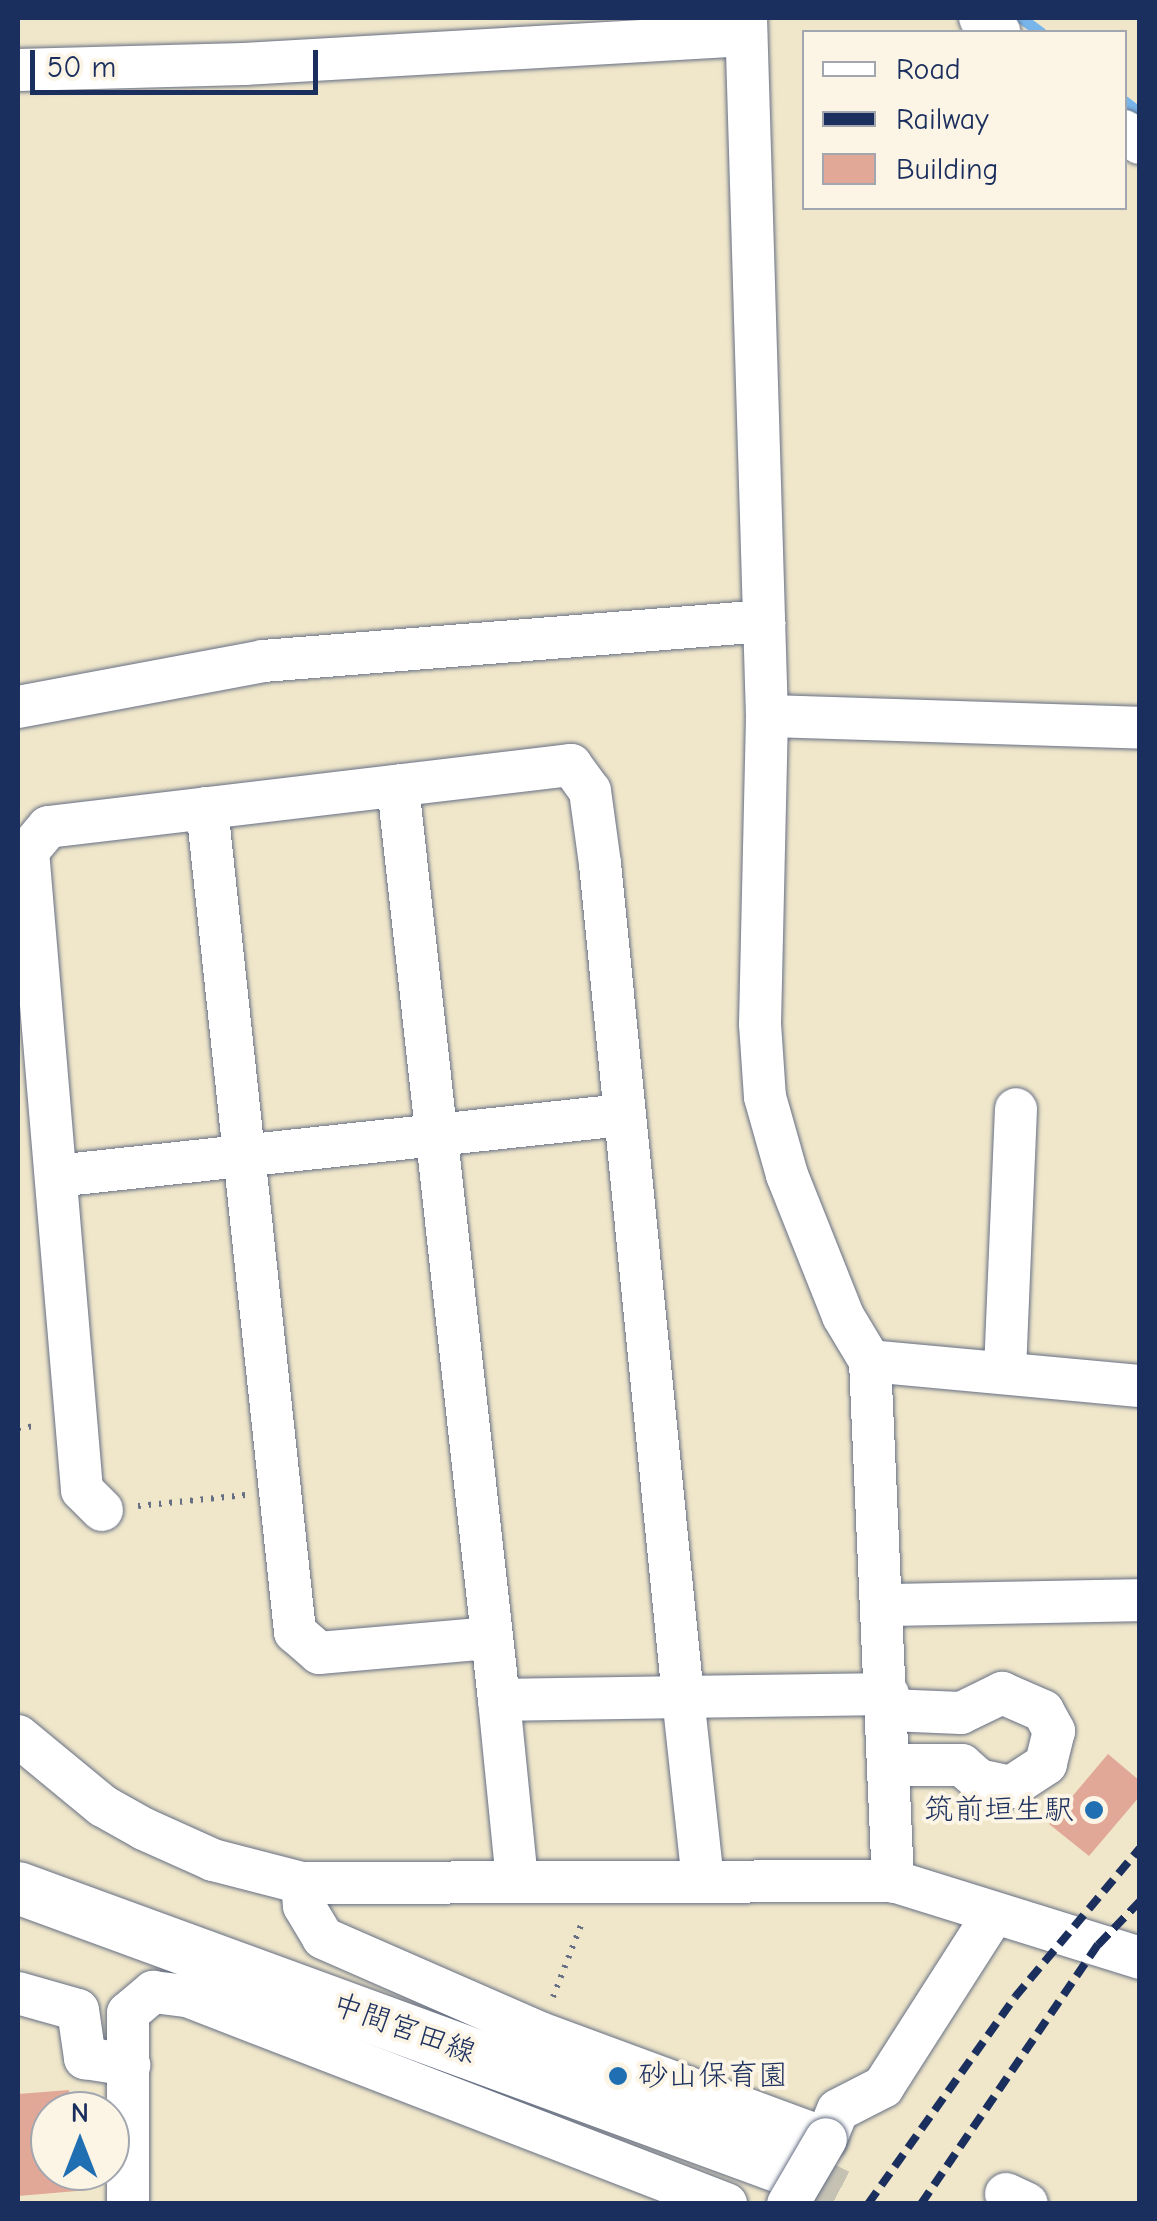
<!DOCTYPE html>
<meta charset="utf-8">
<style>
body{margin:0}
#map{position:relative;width:1157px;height:2221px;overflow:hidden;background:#f0e7ca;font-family:"Comic Neue","Klee One",sans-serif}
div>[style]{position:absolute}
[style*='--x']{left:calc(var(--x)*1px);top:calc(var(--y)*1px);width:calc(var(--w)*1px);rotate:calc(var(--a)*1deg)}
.stream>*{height:11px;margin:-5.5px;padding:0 5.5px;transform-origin:5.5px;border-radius:5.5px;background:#78b5eb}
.building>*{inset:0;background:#e1a898}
.major-tunnel>*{height:52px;margin-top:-26px;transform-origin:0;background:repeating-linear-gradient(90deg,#c5c2b4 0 52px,transparent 0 78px)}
.path>*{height:6px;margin-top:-3px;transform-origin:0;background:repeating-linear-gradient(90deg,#666f84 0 2.5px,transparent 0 10.5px)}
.roads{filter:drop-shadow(0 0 2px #666f84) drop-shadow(0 0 2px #666f84)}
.minor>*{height:42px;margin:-21px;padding:0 21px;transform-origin:21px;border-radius:21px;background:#fff}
.major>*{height:52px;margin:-26px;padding:0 26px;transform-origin:26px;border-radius:26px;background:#fff}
.rail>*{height:8px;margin-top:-4px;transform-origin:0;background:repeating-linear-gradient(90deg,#1b2f5e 0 15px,transparent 0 23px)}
.bridges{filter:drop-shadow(0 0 2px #666f84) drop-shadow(0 0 2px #666f84)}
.minor-bridge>*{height:42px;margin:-21px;padding:0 21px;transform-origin:21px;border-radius:21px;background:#fff}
.dots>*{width:28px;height:28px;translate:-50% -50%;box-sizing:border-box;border:5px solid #fcf5e5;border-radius:50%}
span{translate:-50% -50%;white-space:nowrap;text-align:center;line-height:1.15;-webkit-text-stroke:8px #fcf5e5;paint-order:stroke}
.poi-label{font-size:30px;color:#1b2f5e}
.right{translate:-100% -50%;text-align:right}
.left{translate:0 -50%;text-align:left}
.street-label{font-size:30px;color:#1b2f5e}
.frame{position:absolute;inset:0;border:20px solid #1b2f5e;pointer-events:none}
.legend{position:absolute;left:802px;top:30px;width:325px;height:180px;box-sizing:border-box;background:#fcf5e5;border:2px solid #a2a6af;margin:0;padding:12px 18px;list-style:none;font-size:30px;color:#1b2f5e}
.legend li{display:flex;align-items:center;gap:20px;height:50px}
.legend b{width:50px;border:2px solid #a2a6af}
.north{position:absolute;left:30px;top:2091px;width:100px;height:100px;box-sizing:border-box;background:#fcf5e5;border:2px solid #a2a6af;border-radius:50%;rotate:0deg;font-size:28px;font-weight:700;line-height:40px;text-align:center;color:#1b2f5e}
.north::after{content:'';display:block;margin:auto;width:35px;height:45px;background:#1f6fb2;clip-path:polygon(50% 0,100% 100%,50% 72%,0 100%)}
.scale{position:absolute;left:30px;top:50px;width:288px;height:45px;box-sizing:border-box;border:5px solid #1b2f5e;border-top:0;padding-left:12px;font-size:30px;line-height:35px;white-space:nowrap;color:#1b2f5e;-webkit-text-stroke:8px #fcf5e5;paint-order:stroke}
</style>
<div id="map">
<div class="stream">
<i style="--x:1021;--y:18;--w:24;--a:36"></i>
<i style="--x:1124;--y:101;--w:20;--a:37"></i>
</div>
<div class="building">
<i style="clip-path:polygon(1108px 1754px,1140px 1781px,1140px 1796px,1089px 1856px,1049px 1824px)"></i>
<i style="clip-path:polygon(69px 2090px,70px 2111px,50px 2111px,50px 2171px,75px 2171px,77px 2191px,18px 2196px,18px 2094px)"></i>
</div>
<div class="major-tunnel">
<i style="--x:791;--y:2171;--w:72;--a:27.3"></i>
</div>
<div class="path">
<i style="--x:18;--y:1428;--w:18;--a:-6"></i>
<i style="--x:138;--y:1506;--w:108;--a:-5.9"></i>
<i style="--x:553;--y:1997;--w:83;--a:-68.7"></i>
</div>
<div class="roads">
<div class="minor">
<i style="--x:746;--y:18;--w:698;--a:88.28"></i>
<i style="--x:767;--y:716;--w:308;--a:91.3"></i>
<i style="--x:760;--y:1024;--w:73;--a:86.1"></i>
<i style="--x:765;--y:1097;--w:81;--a:74.2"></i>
<i style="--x:787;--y:1175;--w:152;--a:68.3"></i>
<i style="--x:843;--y:1316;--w:52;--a:59"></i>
<i style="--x:870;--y:1361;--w:521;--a:87.47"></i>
<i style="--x:980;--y:18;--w:24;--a:36"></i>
<i style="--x:18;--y:70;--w:226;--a:-1.5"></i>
<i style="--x:244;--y:64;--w:503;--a:-3.31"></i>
<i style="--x:1124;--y:131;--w:20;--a:37"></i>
<i style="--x:18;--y:707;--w:249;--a:-10.6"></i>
<i style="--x:263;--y:661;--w:503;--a:-4.56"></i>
<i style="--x:767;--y:716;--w:373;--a:1.8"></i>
<i style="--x:207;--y:808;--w:829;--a:83.9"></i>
<i style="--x:295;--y:1632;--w:32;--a:41"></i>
<i style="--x:319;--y:1653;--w:173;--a:-5"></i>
<i style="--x:56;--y:1176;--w:569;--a:-6.15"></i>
<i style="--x:870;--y:1361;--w:271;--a:5.3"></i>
<i style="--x:1005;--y:1371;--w:262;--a:-87.6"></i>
<i style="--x:102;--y:1510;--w:28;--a:-135"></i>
<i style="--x:82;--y:1490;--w:641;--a:-94.83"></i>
<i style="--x:28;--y:851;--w:31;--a:-50"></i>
<i style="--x:48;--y:827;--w:527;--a:-6.76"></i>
<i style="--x:571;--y:765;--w:32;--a:54"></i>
<i style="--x:590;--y:791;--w:74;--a:82.2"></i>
<i style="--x:600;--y:864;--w:837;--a:84.31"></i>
<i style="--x:683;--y:1697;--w:184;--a:179.1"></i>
<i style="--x:499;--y:1700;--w:920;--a:-96.31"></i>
<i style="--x:886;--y:1605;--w:254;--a:-1.1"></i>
<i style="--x:499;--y:1700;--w:181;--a:84.3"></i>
<i style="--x:889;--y:1710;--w:72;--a:2.4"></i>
<i style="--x:961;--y:1713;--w:46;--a:-26"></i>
<i style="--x:1002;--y:1693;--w:45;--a:23.7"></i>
<i style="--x:1043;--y:1711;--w:23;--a:61"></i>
<i style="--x:1054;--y:1731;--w:34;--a:104"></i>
<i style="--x:1046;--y:1764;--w:42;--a:146.7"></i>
<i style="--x:1011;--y:1787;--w:33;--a:-168"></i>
<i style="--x:979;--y:1780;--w:23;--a:-139"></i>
<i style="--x:962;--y:1765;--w:71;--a:180"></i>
<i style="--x:18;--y:1736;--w:110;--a:39.5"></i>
<i style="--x:103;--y:1806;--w:47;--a:29.3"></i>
<i style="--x:144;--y:1829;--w:76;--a:24.2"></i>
<i style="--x:213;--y:1860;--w:92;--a:14.5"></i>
<i style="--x:302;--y:1883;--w:591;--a:-0.19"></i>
<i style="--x:893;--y:1881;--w:259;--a:17.3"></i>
<i style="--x:703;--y:1881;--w:185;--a:-96.2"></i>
<i style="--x:683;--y:1697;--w:205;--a:-0.8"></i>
<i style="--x:302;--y:1883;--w:23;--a:85"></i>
<i style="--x:304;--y:1906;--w:37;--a:59"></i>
<i style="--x:323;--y:1938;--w:237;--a:23.6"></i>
<i style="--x:540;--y:2033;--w:305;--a:20.3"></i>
<i style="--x:826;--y:2139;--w:31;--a:-68"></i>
<i style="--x:838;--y:2110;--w:51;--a:-27.1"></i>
<i style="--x:883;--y:2087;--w:204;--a:-57.4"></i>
<i style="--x:18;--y:1993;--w:62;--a:15.8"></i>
<i style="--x:78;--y:2010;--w:49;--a:81.7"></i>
<i style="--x:85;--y:2058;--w:45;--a:9"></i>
<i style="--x:1006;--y:2194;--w:23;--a:25"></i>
<i style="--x:128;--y:2204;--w:191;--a:-90"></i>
<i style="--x:128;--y:2013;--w:33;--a:-40"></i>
<i style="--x:153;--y:1992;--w:34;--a:7"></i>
<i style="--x:187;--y:1996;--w:578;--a:21.1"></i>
</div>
<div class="major">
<i style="--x:18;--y:1888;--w:823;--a:20.11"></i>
</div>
</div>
<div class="rail">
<i style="--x:868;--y:2204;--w:254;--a:-54.6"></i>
<i style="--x:1015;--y:1997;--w:194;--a:-50"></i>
<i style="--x:921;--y:2204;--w:314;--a:-55.7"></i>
<i style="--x:1098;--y:1945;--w:61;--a:-46.3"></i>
</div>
<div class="bridges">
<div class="minor-bridge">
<i style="--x:788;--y:2204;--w:75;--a:-59.7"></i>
</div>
</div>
<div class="dots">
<i style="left:1094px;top:1810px;background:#1f6fb2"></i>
<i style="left:618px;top:2076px;background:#1f6fb2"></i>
</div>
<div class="poi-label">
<span class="right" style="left:1074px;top:1810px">筑前垣生駅</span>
<span class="left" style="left:638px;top:2076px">砂山保育園</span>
</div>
<div class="street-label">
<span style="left:404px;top:2029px;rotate:20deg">中間宮田線</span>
</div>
<div class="frame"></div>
<ul class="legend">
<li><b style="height:12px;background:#fff"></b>Road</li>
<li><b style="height:12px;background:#1b2f5e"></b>Railway</li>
<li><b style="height:28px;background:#e1a898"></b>Building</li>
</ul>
<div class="north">N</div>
<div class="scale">50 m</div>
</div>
